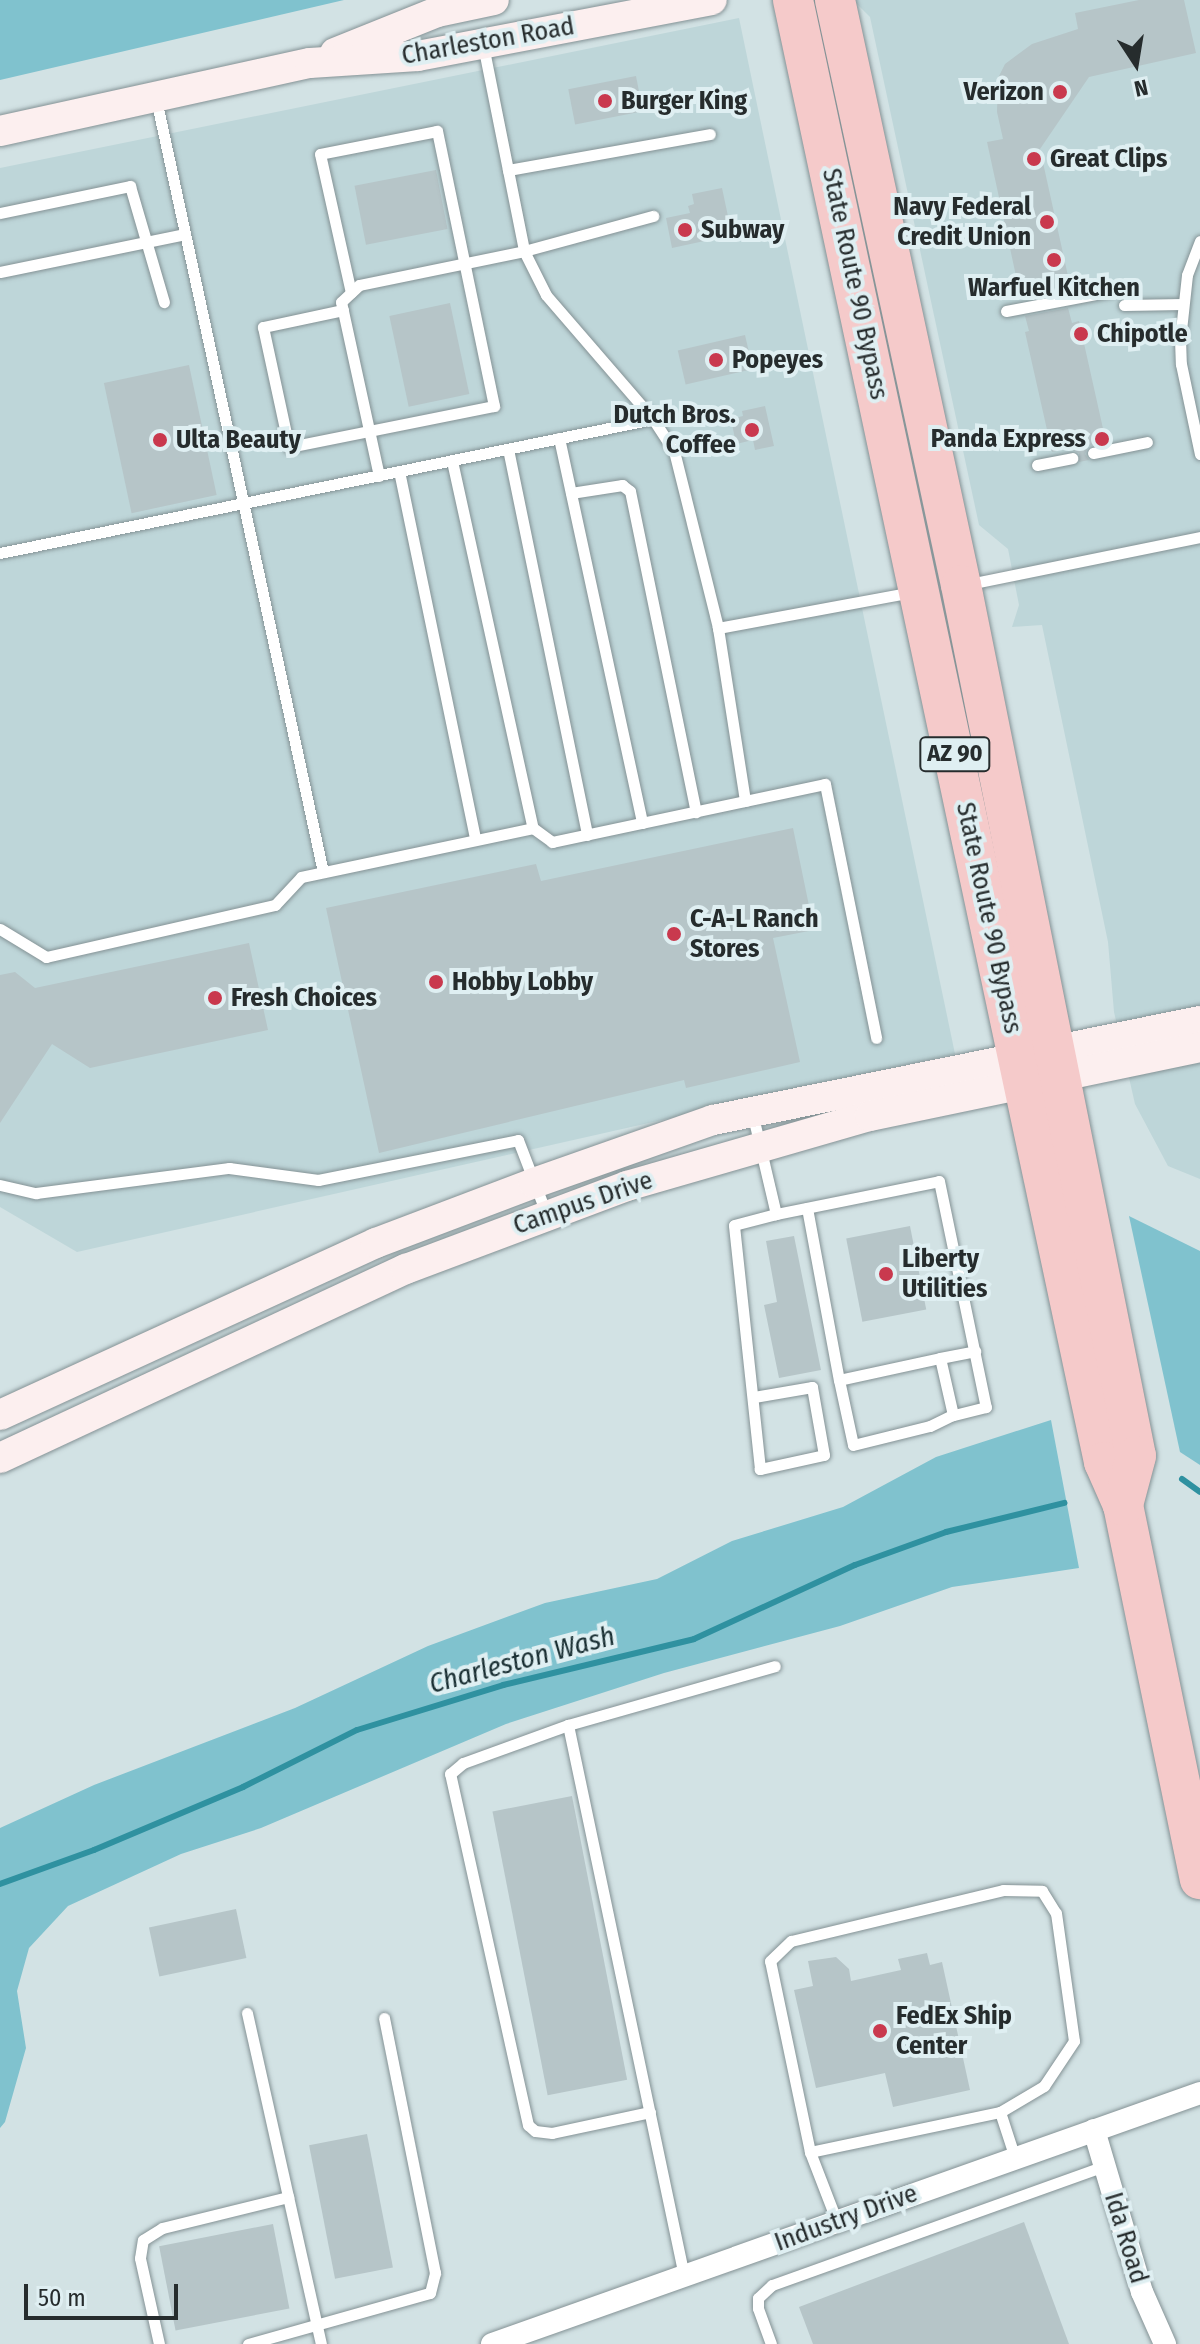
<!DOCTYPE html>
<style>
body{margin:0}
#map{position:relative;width:1200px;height:2344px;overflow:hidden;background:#d2e2e4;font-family:"Fira Sans Condensed",sans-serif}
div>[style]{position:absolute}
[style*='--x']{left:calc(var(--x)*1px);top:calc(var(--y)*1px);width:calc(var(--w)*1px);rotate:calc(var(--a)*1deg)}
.built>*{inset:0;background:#bed6d9}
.green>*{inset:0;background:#80c2ce}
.stream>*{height:6px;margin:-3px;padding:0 3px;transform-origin:3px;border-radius:3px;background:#2f91a0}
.building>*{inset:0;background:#b6c5c8;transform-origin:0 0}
.roads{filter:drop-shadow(0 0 2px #849295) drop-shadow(0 0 2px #849295)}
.lane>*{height:11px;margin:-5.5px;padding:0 5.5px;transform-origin:5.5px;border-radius:5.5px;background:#fff}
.street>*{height:22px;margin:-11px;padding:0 11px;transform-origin:11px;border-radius:11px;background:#fff}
.secondary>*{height:30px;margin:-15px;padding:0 15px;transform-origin:15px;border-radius:15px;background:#fcefef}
.highway>*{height:40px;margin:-20px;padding:0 20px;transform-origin:20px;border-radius:20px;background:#f5caca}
.dots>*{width:22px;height:22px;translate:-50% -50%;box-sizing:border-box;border:4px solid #dfeff2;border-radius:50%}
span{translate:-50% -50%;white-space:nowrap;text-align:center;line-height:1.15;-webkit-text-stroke:8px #dfeff2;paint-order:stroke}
.shield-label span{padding:2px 6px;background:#dfeff2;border:2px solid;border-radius:6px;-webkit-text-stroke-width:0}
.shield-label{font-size:24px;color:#262c2d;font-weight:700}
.street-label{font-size:26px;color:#262c2d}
.poi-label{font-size:26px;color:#262c2d;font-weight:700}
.right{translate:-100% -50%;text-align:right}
.left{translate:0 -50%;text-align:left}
.water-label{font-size:28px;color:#1a2f33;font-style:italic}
.north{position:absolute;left:1096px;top:24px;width:80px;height:80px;-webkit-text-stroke:6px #dfeff2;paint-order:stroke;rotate:168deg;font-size:22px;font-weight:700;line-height:32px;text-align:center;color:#262c2d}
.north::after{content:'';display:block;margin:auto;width:28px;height:36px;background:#262c2d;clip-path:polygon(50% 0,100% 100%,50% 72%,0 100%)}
.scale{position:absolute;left:24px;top:2284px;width:154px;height:36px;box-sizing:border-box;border:4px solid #262c2d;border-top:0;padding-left:10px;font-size:24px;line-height:28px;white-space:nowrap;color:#262c2d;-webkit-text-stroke:6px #dfeff2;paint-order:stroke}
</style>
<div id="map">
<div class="built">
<i style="clip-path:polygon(853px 0,1200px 0,1200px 1179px,1168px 1166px,1135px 1104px,1114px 1012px,1108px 942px,1042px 625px,1012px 627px,1019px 605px,1008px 549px,979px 525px,870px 17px)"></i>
<i style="clip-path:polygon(739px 18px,955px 1054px,77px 1252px,0 1207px,0 168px)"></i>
</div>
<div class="green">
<i style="clip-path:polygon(0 0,344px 0,0 80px)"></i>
<i style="clip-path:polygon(1129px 1216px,1200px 1251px,1200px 1465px,1180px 1452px)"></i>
<i style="clip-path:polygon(1051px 1420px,1079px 1568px,952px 1587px,840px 1626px,664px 1673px,506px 1724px,261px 1828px,181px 1854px,68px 1906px,29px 1948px,17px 1991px,26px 2048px,5px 2122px,0 2128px,0 1828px,94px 1785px,295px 1708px,428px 1646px,545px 1603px,657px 1579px,732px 1541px,843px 1507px,936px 1457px)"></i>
</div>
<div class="stream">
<i style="--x:1182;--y:1479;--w:22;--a:36"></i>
<i style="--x:0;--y:1884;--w:100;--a:-19.9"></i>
<i style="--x:94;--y:1850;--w:162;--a:-22.9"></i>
<i style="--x:243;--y:1787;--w:127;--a:-26.6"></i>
<i style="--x:357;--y:1730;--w:153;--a:-17.1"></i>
<i style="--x:503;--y:1685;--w:196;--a:-13.5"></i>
<i style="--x:694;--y:1639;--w:177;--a:-24.7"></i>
<i style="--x:855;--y:1565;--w:97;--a:-19.9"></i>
<i style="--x:946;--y:1532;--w:122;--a:-13.8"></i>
</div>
<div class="building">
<i style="clip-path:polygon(1139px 0,1184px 0,1196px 53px,1089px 77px,1040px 149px,1070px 285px,1064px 286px,1065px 291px,1021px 299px,987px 142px,1003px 139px,997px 112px,998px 78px,1005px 64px,1032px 44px,1078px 29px,1075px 13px)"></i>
<i style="left:636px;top:76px;width:36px;height:69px;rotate:79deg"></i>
<i style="left:436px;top:170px;width:60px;height:83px;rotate:79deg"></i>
<i style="clip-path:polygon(722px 188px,732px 235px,672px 248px,666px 218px,690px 213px,688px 206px,694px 204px,692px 194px)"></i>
<i style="left:450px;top:303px;width:93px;height:62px;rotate:78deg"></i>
<i style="clip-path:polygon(1068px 308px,1072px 323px,1079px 321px,1106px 442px,1088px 446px,1085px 454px,1089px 460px,1079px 462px,1079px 453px,1069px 448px,1052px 452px,1025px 332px,1029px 331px,1025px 316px)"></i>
<i style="left:745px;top:335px;width:35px;height:69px;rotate:77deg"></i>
<i style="left:189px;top:365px;width:133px;height:87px;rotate:78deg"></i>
<i style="clip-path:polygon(765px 406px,774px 446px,755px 450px,753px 440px,736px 444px,731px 419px,743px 416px,742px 411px)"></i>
<i style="clip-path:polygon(793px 828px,814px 930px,773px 938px,800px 1062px,686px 1088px,684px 1080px,379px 1153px,326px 908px,536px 864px,541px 881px)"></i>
<i style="clip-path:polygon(249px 943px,268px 1030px,90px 1068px,52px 1044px,0 1123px,0 975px,15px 972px,35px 988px)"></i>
<i style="left:910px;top:1226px;width:85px;height:65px;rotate:79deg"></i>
<i style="clip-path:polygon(794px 1236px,821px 1370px,779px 1378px,764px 1305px,777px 1302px,766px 1241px)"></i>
<i style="left:572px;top:1796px;width:289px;height:81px;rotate:79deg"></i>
<i style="left:236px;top:1909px;width:50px;height:89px;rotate:78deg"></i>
<i style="clip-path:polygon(927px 1953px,930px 1965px,942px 1962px,970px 2090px,893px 2107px,885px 2073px,816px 2088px,794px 1990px,813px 1986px,808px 1961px,836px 1957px,849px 1969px,851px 1981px,901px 1970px,898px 1959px)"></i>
<i style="left:367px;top:2134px;width:136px;height:59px;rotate:79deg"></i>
<i style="clip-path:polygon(1024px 2222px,1069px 2344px,813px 2344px,799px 2307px)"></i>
<i style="left:273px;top:2224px;width:86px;height:116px;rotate:79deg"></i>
</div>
<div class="roads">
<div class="lane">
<i style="--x:483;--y:45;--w:210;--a:78.7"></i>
<i style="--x:524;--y:251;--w:49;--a:63.4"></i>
<i style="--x:546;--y:295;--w:164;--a:49.2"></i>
<i style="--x:653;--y:419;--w:38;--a:57"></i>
<i style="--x:674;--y:451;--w:182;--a:76"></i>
<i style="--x:718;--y:628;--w:175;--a:81.1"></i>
<i style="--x:156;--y:99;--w:791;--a:77.81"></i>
<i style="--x:508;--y:170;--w:205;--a:-10.1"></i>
<i style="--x:0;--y:213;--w:133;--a:-11.7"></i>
<i style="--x:130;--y:186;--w:121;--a:73.7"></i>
<i style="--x:1200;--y:241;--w:36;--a:111"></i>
<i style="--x:1187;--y:275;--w:64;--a:96.2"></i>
<i style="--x:1180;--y:339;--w:25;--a:88"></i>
<i style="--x:1181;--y:364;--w:92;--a:78.1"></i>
<i style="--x:0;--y:272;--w:189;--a:-11.6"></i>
<i style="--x:1124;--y:305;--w:59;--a:-1"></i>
<i style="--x:343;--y:310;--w:82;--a:168"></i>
<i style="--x:263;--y:327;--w:123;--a:77.8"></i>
<i style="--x:289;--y:447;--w:209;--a:-11.3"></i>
<i style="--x:494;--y:406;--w:281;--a:-101.7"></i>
<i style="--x:437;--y:131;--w:119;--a:168.9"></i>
<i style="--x:320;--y:154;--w:142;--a:77.4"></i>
<i style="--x:1006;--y:311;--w:118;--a:-10.7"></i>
<i style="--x:559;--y:438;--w:394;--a:77.8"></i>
<i style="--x:508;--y:449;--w:394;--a:78.4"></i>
<i style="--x:1093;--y:453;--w:55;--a:-11.5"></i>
<i style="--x:452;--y:461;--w:376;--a:77.6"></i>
<i style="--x:1037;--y:465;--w:36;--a:-11"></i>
<i style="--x:399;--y:471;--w:376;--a:78.3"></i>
<i style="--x:379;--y:476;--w:178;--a:-102.3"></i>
<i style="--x:341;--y:302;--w:25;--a:-43"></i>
<i style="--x:359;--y:285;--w:168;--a:-11.6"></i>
<i style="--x:524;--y:251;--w:134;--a:-15.2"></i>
<i style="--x:571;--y:493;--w:52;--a:-8.9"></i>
<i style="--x:622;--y:485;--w:10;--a:37"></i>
<i style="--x:630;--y:491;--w:328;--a:78.4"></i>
<i style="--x:0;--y:553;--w:667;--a:-11.6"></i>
<i style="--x:969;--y:584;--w:236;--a:-11.5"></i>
<i style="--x:718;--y:628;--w:197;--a:-10.5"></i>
<i style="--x:0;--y:929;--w:54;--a:31.3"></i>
<i style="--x:46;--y:957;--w:235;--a:-12.8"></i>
<i style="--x:275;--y:905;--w:38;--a:-47"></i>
<i style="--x:301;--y:877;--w:237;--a:-11.9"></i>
<i style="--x:533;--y:828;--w:24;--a:36"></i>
<i style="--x:552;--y:842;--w:279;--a:-12"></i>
<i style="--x:825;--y:784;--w:259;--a:78.6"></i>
<i style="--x:752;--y:1112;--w:105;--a:76.8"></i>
<i style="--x:776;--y:1214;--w:166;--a:-11.4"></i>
<i style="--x:939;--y:1181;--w:231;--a:78.3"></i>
<i style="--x:986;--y:1407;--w:34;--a:166"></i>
<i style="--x:953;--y:1415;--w:58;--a:-102.8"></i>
<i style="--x:940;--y:1358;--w:103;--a:167.7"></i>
<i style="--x:839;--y:1380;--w:66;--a:77.8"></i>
<i style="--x:853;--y:1445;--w:79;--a:-13.9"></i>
<i style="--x:930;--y:1426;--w:25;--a:-26"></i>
<i style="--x:0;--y:1185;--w:37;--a:13"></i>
<i style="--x:36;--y:1193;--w:195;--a:-7.4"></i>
<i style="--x:229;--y:1168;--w:90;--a:7.7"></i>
<i style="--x:318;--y:1180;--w:204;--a:-11.3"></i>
<i style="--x:518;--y:1140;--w:78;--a:69"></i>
<i style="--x:807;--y:1208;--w:175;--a:79.5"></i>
<i style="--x:940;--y:1358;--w:36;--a:-11"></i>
<i style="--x:754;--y:1397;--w:59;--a:-9.8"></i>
<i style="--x:812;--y:1387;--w:69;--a:80"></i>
<i style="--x:824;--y:1455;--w:66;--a:167.7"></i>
<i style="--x:760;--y:1469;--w:245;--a:-96.1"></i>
<i style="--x:734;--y:1225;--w:43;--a:-14.7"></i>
<i style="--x:568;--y:1725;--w:563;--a:78.11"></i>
<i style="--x:247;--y:2013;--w:339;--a:77.4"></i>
<i style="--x:650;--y:2112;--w:100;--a:167.9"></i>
<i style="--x:552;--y:2133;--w:17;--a:-173"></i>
<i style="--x:535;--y:2131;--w:9;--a:-139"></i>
<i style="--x:528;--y:2125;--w:360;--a:-102.5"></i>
<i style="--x:450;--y:1774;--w:17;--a:-40"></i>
<i style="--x:463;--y:1763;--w:112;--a:-19.9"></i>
<i style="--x:568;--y:1725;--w:215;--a:-15.9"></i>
<i style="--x:810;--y:2152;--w:194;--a:-11.9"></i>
<i style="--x:837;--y:2222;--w:75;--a:-111.1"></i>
<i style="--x:810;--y:2152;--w:195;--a:-101.8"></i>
<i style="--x:770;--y:1961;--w:29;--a:-44"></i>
<i style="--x:791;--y:1941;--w:218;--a:-13.5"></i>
<i style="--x:1003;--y:1890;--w:39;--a:1"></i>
<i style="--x:1042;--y:1891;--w:26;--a:58"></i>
<i style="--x:1056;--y:1913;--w:129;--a:82"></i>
<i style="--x:1074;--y:2041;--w:54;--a:123.7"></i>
<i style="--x:1044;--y:2086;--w:51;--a:149.4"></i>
<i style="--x:1000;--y:2112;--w:48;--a:71.9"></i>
<i style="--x:159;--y:2344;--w:88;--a:-102.5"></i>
<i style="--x:140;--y:2258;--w:18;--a:-81"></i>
<i style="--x:143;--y:2240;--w:22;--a:-32"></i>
<i style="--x:162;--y:2228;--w:130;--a:-13.8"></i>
<i style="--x:248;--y:2344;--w:189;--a:-15.7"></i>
<i style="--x:430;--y:2293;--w:21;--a:-76"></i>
<i style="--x:435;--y:2273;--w:260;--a:-101.3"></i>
<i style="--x:771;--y:2344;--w:38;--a:-110"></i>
<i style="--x:758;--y:2308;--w:10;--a:-90"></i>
<i style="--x:758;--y:2298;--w:19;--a:-43"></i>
<i style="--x:772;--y:2285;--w:353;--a:-19.7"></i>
</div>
<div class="street">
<i style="--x:1094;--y:2130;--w:169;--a:73.5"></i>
<i style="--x:1142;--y:2292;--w:57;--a:66.1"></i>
<i style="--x:492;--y:2344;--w:751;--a:-19.52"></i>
</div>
<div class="secondary">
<i style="--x:335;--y:53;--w:110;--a:-21.9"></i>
<i style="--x:437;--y:12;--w:58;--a:-11.9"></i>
<i style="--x:0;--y:131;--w:317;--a:-12.4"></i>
<i style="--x:310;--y:63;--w:108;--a:-3.7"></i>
<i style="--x:418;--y:56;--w:299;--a:-10.8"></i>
<i style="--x:0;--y:1415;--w:413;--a:-24.6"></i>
<i style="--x:376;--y:1243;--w:169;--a:-20.8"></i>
<i style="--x:534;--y:1183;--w:190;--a:-19.4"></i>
<i style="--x:713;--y:1120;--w:497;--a:-11.5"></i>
<i style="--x:0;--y:1458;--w:448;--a:-25"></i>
<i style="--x:406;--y:1269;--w:236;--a:-20.6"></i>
<i style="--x:627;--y:1186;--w:253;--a:-16.1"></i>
<i style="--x:870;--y:1116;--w:337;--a:-11.8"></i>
</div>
<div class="highway">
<i style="--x:793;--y:0;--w:1495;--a:77.99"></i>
<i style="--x:1104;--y:1462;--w:47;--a:66.2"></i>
<i style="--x:1123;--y:1505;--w:382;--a:78.4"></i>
<i style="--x:835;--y:0;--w:598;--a:77.85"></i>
<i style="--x:961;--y:585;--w:888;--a:78.64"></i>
<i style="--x:1136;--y:1456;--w:51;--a:104.9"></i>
</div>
</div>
<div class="dots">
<i style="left:1060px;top:92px;background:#c9394e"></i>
<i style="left:605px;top:101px;background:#c9394e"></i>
<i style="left:1034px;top:159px;background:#c9394e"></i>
<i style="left:1047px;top:222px;background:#c9394e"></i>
<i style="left:685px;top:230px;background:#c9394e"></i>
<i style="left:1054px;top:260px;background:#c9394e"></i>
<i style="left:1081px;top:334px;background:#c9394e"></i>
<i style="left:716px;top:360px;background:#c9394e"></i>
<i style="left:752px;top:430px;background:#c9394e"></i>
<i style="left:1102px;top:439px;background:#c9394e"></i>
<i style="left:160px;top:440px;background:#c9394e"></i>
<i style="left:674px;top:934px;background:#c9394e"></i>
<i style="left:436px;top:982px;background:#c9394e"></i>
<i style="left:215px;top:998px;background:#c9394e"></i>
<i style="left:886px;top:1274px;background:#c9394e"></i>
<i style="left:880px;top:2031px;background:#c9394e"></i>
</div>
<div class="shield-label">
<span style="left:955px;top:754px">AZ 90</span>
</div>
<div class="street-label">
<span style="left:488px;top:41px;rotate:-10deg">Charleston Road</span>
<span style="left:855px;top:284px;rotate:78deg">State Route 90 Bypass</span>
<span style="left:989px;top:918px;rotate:78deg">State Route 90 Bypass</span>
<span style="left:583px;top:1203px;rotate:-19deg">Campus Drive</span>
<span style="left:846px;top:2218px;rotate:-20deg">Industry Drive</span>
<span style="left:1126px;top:2238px;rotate:73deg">Ida Road</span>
</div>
<div class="poi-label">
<span class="right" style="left:1044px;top:92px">Verizon</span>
<span class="left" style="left:621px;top:101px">Burger King</span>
<span class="left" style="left:1050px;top:159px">Great Clips</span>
<span class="right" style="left:1031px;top:222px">Navy Federal<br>Credit Union</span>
<span class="left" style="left:701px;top:230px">Subway</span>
<span style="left:1054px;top:288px">Warfuel Kitchen</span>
<span class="left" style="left:1097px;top:334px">Chipotle</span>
<span class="left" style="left:732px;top:360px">Popeyes</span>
<span class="right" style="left:736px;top:430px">Dutch Bros.<br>Coffee</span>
<span class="right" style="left:1086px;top:439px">Panda Express</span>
<span class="left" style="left:176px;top:440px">Ulta Beauty</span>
<span class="left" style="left:690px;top:934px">C-A-L Ranch<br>Stores</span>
<span class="left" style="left:452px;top:982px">Hobby Lobby</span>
<span class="left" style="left:231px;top:998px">Fresh Choices</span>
<span class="left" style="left:902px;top:1274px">Liberty<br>Utilities</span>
<span class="left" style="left:896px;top:2031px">FedEx Ship<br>Center</span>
</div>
<div class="water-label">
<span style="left:522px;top:1660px;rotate:-15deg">Charleston Wash</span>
</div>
<div class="north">N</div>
<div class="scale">50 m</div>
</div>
